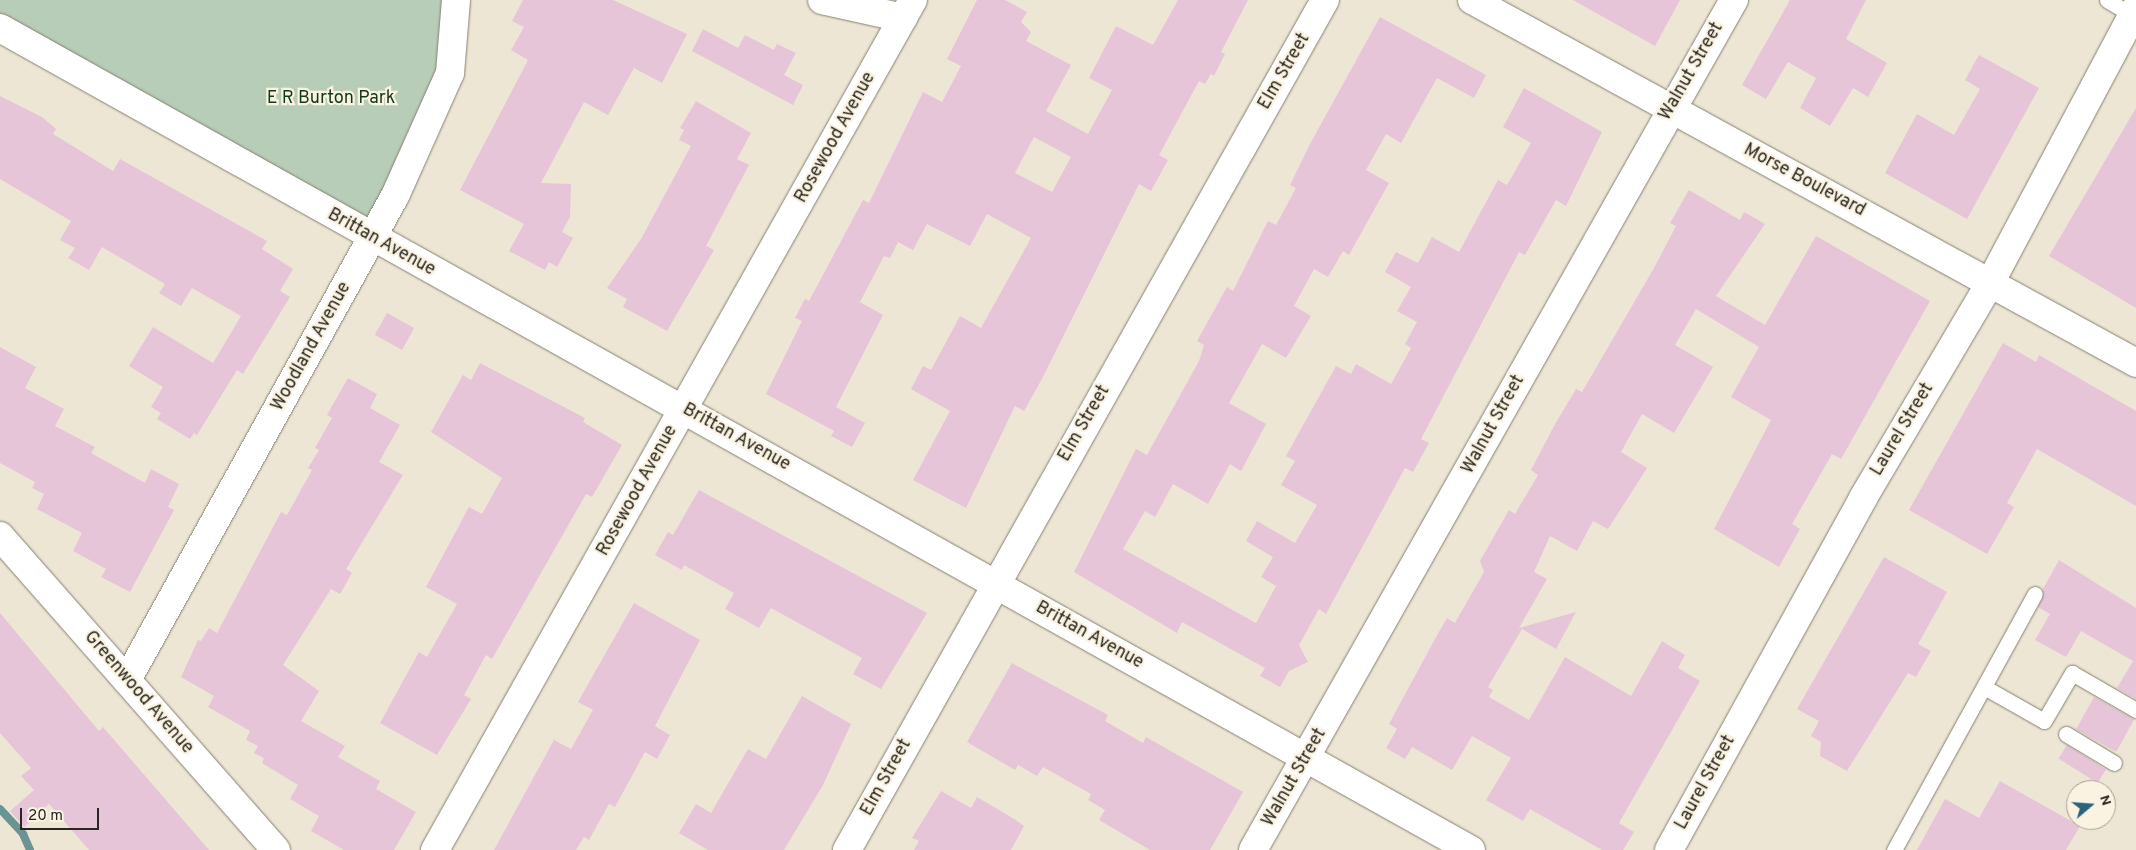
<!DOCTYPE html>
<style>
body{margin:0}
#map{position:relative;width:2136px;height:850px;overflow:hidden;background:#ede6d5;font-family:Overpass,sans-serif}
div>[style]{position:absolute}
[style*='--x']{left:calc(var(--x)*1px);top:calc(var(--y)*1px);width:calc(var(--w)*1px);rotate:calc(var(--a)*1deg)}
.green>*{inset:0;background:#b7cdb8}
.stream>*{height:8px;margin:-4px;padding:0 4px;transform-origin:4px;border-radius:4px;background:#6a9393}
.building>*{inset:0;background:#e6c5d9;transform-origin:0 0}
.roads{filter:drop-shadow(0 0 1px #878172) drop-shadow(0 0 1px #878172)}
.lane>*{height:15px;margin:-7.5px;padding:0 7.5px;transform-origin:7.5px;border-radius:7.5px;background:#fff}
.street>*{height:28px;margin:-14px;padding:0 14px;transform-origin:14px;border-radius:14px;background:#fff}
.secondary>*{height:28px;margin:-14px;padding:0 14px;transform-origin:14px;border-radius:14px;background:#fff}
span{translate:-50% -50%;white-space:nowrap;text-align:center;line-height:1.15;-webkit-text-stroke:4.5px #faf3e2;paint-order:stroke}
.street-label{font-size:18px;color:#292620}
.park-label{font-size:18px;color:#103b19}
.north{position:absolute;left:2066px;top:780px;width:50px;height:50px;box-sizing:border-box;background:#faf3e2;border:1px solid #a6a194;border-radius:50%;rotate:72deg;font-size:14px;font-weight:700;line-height:20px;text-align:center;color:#292620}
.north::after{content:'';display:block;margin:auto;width:18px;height:22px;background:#29647c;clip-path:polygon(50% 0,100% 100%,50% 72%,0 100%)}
.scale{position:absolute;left:20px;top:808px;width:79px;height:22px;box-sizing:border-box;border:2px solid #292620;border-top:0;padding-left:6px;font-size:15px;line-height:18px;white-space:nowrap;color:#292620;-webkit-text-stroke:4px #faf3e2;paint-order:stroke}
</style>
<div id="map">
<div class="green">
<i style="clip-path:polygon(0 0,456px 0,456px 43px,372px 238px,0 28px)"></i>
</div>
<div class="stream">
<i style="--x:0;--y:809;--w:34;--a:47"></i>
<i style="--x:23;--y:834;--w:17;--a:66"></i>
</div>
<div class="building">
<i style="clip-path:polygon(523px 0,613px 0,687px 34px,662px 83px,634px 68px,608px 115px,584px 102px,541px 183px,571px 184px,570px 217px,562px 232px,573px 238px,557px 267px,549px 262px,545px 270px,509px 251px,524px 224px,460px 190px,528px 60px,511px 50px,524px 27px,512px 21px)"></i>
<i style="clip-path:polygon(evenodd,977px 0,1005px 0,1027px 12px,1021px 22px,1031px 32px,1026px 41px,1071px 65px,1046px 111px,1088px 134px,1112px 90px,1089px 78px,1116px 26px,1153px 45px,1178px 0,1248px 0,1221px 52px,1225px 54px,1214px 76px,1211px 74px,1205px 84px,1199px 81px,1159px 155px,1168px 160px,1151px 191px,1139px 184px,1043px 377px,1024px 411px,1015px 406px,966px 508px,913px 480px,950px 411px,911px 389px,923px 366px,931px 370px,960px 316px,981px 328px,1031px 238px,987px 214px,970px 246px,927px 224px,913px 250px,898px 242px,890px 258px,884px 256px,860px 302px,883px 315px,836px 407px,865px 423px,852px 447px,831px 436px,834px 431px,766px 394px,802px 321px,795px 318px,805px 299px,809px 301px,863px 200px,869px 203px,923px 92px,942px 102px,961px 66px,947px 59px,977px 0,1034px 137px,1071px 157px,1052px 192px,1015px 173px,1034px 137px)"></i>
<i style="clip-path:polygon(1573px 0,1680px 0,1655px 46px)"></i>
<i style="clip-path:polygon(1790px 0,1866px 0,1846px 39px,1887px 63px,1868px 97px,1853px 88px,1830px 126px,1800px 108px,1816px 78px,1788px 62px,1766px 99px,1742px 85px)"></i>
<i style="clip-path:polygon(1380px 17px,1486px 75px,1474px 98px,1437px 78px,1401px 143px,1386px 134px,1366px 170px,1389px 183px,1349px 255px,1343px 251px,1328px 277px,1314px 269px,1294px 306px,1311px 316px,1286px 358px,1262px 344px,1229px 403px,1266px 424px,1241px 471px,1230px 464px,1208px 504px,1173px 484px,1155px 517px,1145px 511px,1123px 549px,1256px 623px,1276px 586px,1261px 577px,1273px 557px,1246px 541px,1257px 521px,1295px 543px,1317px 505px,1281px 485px,1295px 461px,1286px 456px,1336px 366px,1351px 374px,1356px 364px,1391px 384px,1411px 348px,1405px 344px,1417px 322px,1397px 311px,1411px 287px,1385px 272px,1396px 252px,1418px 263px,1432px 237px,1459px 252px,1498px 180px,1507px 185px,1531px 143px,1503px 127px,1524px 88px,1602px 132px,1566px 206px,1556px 200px,1525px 255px,1519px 252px,1421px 439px,1429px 443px,1413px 472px,1405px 468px,1326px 614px,1319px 609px,1299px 645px,1308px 662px,1289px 671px,1280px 687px,1260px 676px,1265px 668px,1182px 622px,1177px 633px,1074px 572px,1136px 449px,1147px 455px,1199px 361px,1204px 345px,1197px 341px,1227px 287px,1233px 291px,1268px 221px,1276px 225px,1296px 188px,1290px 185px,1310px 144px)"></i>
<i style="clip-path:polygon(703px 29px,738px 48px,745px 35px,774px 50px,777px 44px,796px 53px,784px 75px,803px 85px,793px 105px,692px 51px)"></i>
<i style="clip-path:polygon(1979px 55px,2039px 88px,1967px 219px,1885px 173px,1917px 114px,1954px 135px,1980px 89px,1965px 80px)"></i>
<i style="clip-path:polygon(0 96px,42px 117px,56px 129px,53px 134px,113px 171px,120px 159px,267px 241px,262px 249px,293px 269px,280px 291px,290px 297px,243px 374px,237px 370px,197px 435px,194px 433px,190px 439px,157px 419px,161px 413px,151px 407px,163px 387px,129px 366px,153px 327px,213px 363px,241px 316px,192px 288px,181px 306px,159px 293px,165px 284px,102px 247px,89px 270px,68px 258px,75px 248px,60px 240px,71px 221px,0 179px)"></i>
<i style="clip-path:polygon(696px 101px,751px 133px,737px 159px,749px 165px,706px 246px,714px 250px,667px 331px,623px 307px,627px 299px,607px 288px,641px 239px,691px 146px,679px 140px,684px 130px,680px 128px)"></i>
<i style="clip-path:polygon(2136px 108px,2136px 308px,2049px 256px)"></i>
<i style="clip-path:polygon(1689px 190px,1740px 220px,1744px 212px,1765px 224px,1716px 296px,1765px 325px,1816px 236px,1930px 301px,1841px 459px,1832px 454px,1792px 524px,1800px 529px,1779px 567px,1714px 529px,1771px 420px,1731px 397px,1759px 347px,1696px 309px,1675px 345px,1713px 367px,1674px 433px,1642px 414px,1621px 452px,1647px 468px,1608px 529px,1593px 521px,1577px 551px,1550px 536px,1534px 572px,1547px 579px,1519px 628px,1576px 612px,1556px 649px,1522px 629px,1488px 687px,1493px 690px,1489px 697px,1529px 720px,1565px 657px,1631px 696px,1662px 641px,1685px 655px,1678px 668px,1700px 681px,1619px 823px,1634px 832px,1623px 850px,1602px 850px,1530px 809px,1523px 821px,1486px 800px,1511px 758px,1472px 736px,1452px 770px,1412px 747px,1405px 759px,1386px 748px,1397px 729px,1389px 724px,1436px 637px,1447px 618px,1455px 623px,1484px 572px,1480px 561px,1509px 510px,1515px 514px,1538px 475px,1531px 470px,1554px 426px,1576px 389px,1582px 392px,1654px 268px,1676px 226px,1670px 223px)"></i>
<i style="left:387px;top:313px;width:31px;height:25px;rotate:29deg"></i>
<i style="clip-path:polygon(2003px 343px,2036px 362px,2039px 355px,2136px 411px,2136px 506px,2037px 449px,2007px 503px,2014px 507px,1987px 554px,1909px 510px)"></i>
<i style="clip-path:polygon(0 347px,36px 367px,25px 388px,64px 409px,55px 426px,95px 447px,91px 453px,145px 483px,151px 469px,179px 484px,168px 507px,174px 510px,130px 592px,101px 577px,106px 569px,73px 551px,82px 533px,37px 509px,44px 494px,32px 488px,35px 482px,0 463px)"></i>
<i style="clip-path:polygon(480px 363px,585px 418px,583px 422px,622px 445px,592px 497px,586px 494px,492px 659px,486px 655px,464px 695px,471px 699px,437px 755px,380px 723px,419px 652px,427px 657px,457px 604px,426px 587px,469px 507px,482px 514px,502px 478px,431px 432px,463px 375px,471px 380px)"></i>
<i style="clip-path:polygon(348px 378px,377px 394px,370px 408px,400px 425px,379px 462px,403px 475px,346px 569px,352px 573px,340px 594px,331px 589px,283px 665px,319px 691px,301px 721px,345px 746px,338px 757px,380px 781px,376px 789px,416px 812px,394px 850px,344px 850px,311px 831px,319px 816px,290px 799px,298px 785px,262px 763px,264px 758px,254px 753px,258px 746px,246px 740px,250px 731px,208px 707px,214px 696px,181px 677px,198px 640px,201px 641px,209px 628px,217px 633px,281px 512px,287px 515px,312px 470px,308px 468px,319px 450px,315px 448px,332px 418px,327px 415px)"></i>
<i style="clip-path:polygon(699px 490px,927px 613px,881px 689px,853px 674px,862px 658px,771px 608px,759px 628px,725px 609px,734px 593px,684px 565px,682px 570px,655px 555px,668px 532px,673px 535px)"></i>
<i style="clip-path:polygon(1884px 557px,1947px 592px,1918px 644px,1931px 651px,1916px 677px,1908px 673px,1847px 771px,1820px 756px,1821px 742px,1811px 736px,1819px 721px,1797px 709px)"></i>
<i style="clip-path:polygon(2059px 560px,2136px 608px,2136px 699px,2117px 688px,2133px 661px,2081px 631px,2066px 657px,2035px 640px,2050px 614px,2038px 607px,2043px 589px)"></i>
<i style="clip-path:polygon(634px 603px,700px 640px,655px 726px,670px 735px,657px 759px,645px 752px,615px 807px,609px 804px,589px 840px,584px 837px,576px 850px,494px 850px,554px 740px,571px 749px,593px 710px,578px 702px)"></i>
<i style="clip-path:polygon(0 613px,99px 731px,103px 727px,209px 850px,89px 850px,49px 804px,24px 827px,10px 811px,34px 790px,21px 776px,31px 768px,0 733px)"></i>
<i style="clip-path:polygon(1012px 663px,1108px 715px,1105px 721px,1143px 743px,1146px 737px,1243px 792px,1210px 850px,1150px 850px,1099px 820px,1105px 810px,1088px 800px,1091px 794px,1043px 767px,1037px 776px,1018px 765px,1015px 770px,967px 742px)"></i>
<i style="clip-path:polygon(802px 696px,851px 724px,823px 785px,784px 850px,708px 850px,679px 833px,696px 804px,711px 813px,748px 749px,766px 759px)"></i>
<i style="left:2094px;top:697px;width:46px;height:37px;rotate:29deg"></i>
<i style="left:2067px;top:745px;width:46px;height:16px;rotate:32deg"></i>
<i style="clip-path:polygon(2000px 781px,2080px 826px,2066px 850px,1917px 850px,1945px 799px,1979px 818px)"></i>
<i style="clip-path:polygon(941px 791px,971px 808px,977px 797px,1016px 820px,1024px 826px,1011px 850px,914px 850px,919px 841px,912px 838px)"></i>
</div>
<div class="roads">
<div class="lane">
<i style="--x:2107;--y:0;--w:29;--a:31"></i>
<i style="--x:1984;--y:687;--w:69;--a:29.5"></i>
<i style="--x:2044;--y:721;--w:56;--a:-59.7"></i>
<i style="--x:2072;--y:673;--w:74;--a:30"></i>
<i style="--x:2066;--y:734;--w:56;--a:31.1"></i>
<i style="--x:1894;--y:850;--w:292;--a:-61.2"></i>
</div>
<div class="street">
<i style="--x:822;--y:0;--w:83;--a:12.5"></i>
<i style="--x:1472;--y:0;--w:757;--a:28.66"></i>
<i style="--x:0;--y:536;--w:418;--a:48.7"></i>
<i style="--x:127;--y:680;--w:553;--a:-61.03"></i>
<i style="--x:395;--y:196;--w:135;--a:-65.9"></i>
<i style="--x:450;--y:73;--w:73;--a:-85.3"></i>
<i style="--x:435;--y:850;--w:975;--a:-60.65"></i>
<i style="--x:847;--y:850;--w:975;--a:-60.65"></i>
<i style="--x:1253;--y:850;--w:977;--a:-60.5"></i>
</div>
<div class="secondary">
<i style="--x:0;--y:28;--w:1685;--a:29.2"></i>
<i style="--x:1669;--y:850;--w:402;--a:-61.1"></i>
<i style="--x:1863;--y:498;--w:247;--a:-59.4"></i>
<i style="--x:1989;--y:285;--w:314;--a:-62"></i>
</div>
</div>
<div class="street-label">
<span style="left:1285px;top:72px;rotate:-60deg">Elm Street</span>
<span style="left:1692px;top:72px;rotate:-60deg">Walnut Street</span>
<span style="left:836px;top:138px;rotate:-61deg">Rosewood Avenue</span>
<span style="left:1804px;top:181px;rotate:28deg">Morse Boulevard</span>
<span style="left:381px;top:243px;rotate:29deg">Brittan Avenue</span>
<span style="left:312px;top:347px;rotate:-61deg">Woodland Avenue</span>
<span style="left:1085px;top:424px;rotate:-60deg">Elm Street</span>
<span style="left:1494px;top:425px;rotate:-61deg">Walnut Street</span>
<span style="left:1903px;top:430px;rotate:-59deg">Laurel Street</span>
<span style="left:736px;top:438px;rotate:29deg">Brittan Avenue</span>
<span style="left:638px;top:491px;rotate:-61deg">Rosewood Avenue</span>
<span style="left:1089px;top:636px;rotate:29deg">Brittan Avenue</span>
<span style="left:138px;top:693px;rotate:49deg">Greenwood Avenue</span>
<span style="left:887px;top:778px;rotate:-61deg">Elm Street</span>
<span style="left:1295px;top:778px;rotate:-60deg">Walnut Street</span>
<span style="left:1706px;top:783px;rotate:-61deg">Laurel Street</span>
</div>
<div class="park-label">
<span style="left:331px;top:99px">E R Burton Park</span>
</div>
<div class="north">N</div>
<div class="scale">20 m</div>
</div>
